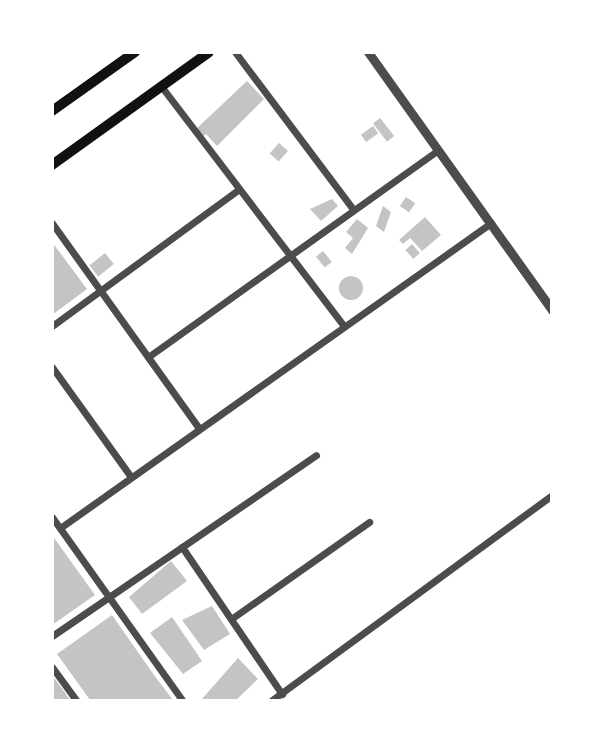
<!DOCTYPE html>
<style>
body{margin:0}
#map{position:relative;width:604px;height:753px;overflow:hidden;background:#fff;font-family:Quicksand,sans-serif}
div>[style]{position:absolute}
[style*='--x']{left:calc(var(--x)*1px);top:calc(var(--y)*1px);width:calc(var(--w)*1px);rotate:calc(var(--a)*1deg)}
.building>*{inset:0;background:#c4c4c4;transform-origin:0 0}
.round{border-radius:50%}
.minor>*{height:7px;margin:-3.5px;padding:0 3.5px;transform-origin:3.5px;border-radius:3.5px;background:#4c4c4c}
.tertiary>*{height:9px;margin:-4.5px;padding:0 4.5px;transform-origin:4.5px;border-radius:4.5px;background:#4c4c4c}
.secondary>*{height:10px;margin:-5px;padding:0 5px;transform-origin:5px;border-radius:5px;background:#111}
span{translate:-50% -50%;white-space:nowrap;text-align:center;line-height:1.15;-webkit-text-stroke:5px #fff;paint-order:stroke}
.frame{position:absolute;inset:0;border:54px solid #fff;pointer-events:none}
</style>
<div id="map">
<div class="building">
<i style="clip-path:polygon(247px 81px,264px 99px,217px 146px,206px 134px,201px 139px,194px 131px)"></i>
<i style="left:380px;top:118px;width:23px;height:9px;rotate:52deg"></i>
<i style="left:373px;top:126px;width:9px;height:15px;rotate:54deg"></i>
<i style="left:279px;top:143px;width:12px;height:14px;rotate:42deg"></i>
<i style="left:406px;top:197px;width:11px;height:11px;rotate:34deg"></i>
<i style="clip-path:polygon(332px 199px,338px 206px,321px 221px,310px 209px)"></i>
<i style="clip-path:polygon(383px 206px,391px 212px,384px 232px,376px 226px)"></i>
<i style="clip-path:polygon(425px 217px,441px 235px,422px 251px,410px 238px,403px 244px,399px 240px)"></i>
<i style="clip-path:polygon(357px 219px,368px 228px,352px 254px,345px 248px,353px 238px,346px 232px)"></i>
<i style="clip-path:polygon(52px 242px,87px 289px,52px 315px)"></i>
<i style="left:412px;top:244px;width:12px;height:9px;rotate:48deg"></i>
<i style="left:323px;top:251px;width:14px;height:9px;rotate:51deg"></i>
<i style="left:105px;top:253px;width:14px;height:20px;rotate:51deg"></i>
<i class="round" style="left:339px;top:276px;width:24px;height:24px"></i>
<i style="clip-path:polygon(52px 535px,95px 595px,52px 625px)"></i>
<i style="clip-path:polygon(171px 561px,187px 581px,142px 614px,129px 597px)"></i>
<i style="clip-path:polygon(212px 606px,230px 634px,204px 650px,182px 620px)"></i>
<i style="clip-path:polygon(112px 615px,154px 675px,173px 700px,90px 700px,57px 654px)"></i>
<i style="clip-path:polygon(172px 617px,202px 661px,183px 674px,150px 633px)"></i>
<i style="clip-path:polygon(238px 658px,258px 679px,236px 700px,201px 700px)"></i>
<i style="clip-path:polygon(52px 675px,66px 694px,70px 700px,52px 700px)"></i>
</div>
<div class="minor">
<i style="--x:235;--y:52;--w:195;--a:53.1"></i>
<i style="--x:161;--y:86;--w:302;--a:52.7"></i>
<i style="--x:52;--y:223;--w:252;--a:54.4"></i>
<i style="--x:52;--y:326;--w:232;--a:-36.2"></i>
<i style="--x:148;--y:357;--w:356;--a:-35.5"></i>
<i style="--x:52;--y:367;--w:135;--a:54.3"></i>
<i style="--x:52;--y:517;--w:224;--a:54.6"></i>
<i style="--x:60;--y:528;--w:528;--a:-35.29"></i>
<i style="--x:182;--y:547;--w:178;--a:55.8"></i>
<i style="--x:231;--y:619;--w:169;--a:-35.1"></i>
<i style="--x:52;--y:636;--w:320;--a:-34.4"></i>
<i style="--x:52;--y:667;--w:41;--a:54"></i>
<i style="--x:272;--y:700;--w:347;--a:-36.2"></i>
</div>
<div class="tertiary">
<i style="--x:368;--y:52;--w:317;--a:54.5"></i>
</div>
<div class="secondary">
<i style="--x:52;--y:111;--w:102;--a:-35.4"></i>
<i style="--x:52;--y:165;--w:193;--a:-35.7"></i>
</div>
<div class="frame"></div>
</div>
